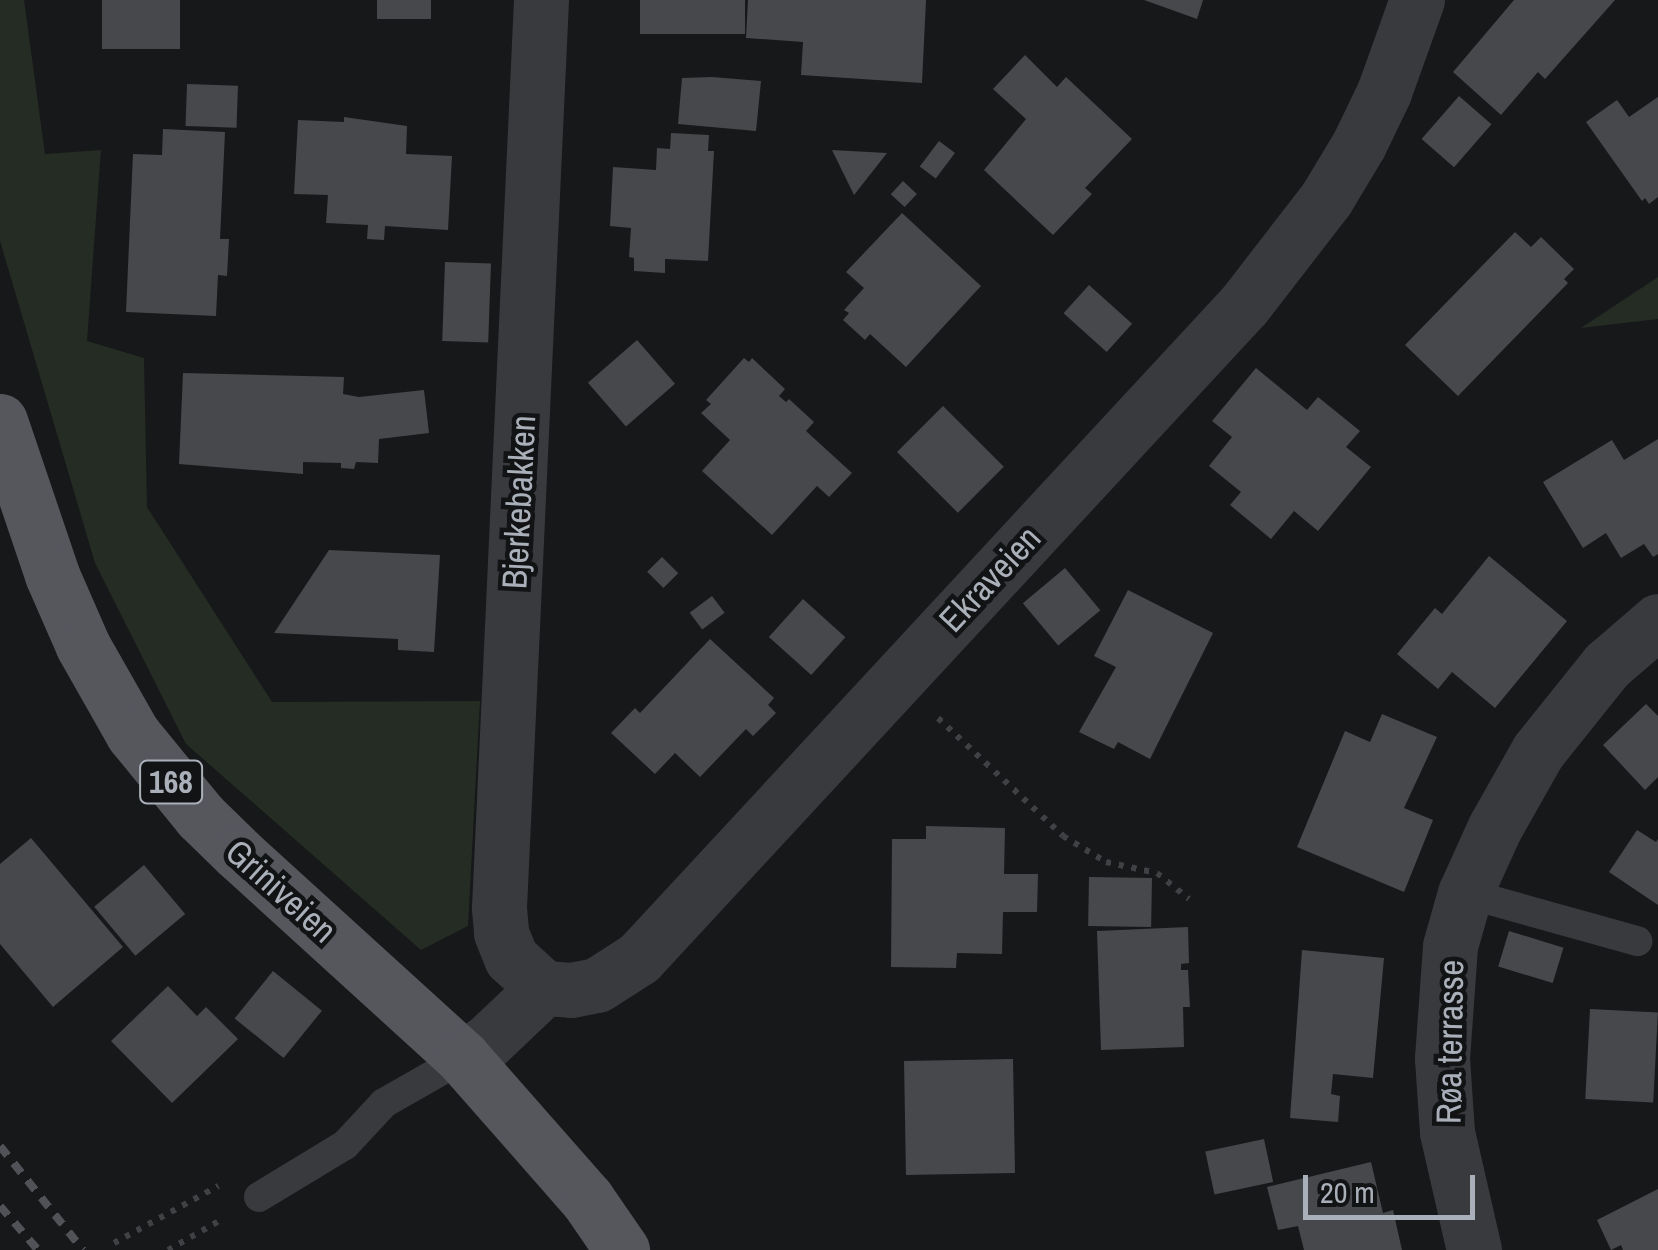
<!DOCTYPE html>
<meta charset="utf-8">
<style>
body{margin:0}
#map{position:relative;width:1658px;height:1250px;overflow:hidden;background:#171819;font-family:"Archivo Narrow",sans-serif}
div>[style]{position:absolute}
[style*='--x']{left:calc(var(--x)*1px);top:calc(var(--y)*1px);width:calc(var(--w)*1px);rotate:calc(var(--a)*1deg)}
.green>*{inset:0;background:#242c24}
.building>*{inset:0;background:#46484c;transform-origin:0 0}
.path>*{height:6px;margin-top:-3px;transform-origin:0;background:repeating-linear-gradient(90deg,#3f4145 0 5px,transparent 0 13px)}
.lane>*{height:30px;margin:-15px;padding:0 15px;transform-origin:15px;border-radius:15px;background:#393a3e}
.street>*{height:55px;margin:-27.5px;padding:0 27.5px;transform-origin:27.5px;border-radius:27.5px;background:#393a3e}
.primary>*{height:55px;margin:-27.5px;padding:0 27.5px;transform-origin:27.5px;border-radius:27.5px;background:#55575d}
.rail>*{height:8px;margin-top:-4px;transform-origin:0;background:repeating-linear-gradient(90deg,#505257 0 12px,transparent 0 22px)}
span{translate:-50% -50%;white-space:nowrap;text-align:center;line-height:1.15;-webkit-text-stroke:9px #121314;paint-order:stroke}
.shield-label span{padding:2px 8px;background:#121314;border:2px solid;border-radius:8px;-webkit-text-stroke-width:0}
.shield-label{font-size:32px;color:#aab0b9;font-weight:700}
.street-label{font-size:35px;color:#aab0b9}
.scale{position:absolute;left:1303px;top:1175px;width:172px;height:45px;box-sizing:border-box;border:5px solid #aab0b9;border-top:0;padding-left:12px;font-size:30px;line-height:35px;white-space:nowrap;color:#aab0b9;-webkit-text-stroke:8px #121314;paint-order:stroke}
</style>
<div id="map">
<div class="green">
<i style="clip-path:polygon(0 0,24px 0,45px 154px,101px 150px,87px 341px,144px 358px,147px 507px,272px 702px,480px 701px,468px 926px,421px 950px,186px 744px,95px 563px,0 241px)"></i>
<i style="clip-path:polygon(1658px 277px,1658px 319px,1581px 328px)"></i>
</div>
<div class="building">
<i style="left:102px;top:0;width:78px;height:49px"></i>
<i style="left:377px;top:0;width:54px;height:19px"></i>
<i style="left:640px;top:0;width:105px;height:34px"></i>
<i style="clip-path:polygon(748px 0,926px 0,922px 83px,801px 75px,803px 42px,746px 38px)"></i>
<i style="clip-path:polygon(1144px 0,1203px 0,1197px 19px)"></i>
<i style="clip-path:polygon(1514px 0,1615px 0,1545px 79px,1538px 72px,1501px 115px,1453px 72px)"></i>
<i style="clip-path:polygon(1025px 55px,1057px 87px,1066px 77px,1132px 139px,1085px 188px,1092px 194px,1053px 235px,984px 170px,1026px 119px,993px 89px)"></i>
<i style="clip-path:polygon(712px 77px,761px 81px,756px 131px,678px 124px,682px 78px)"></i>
<i style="left:187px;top:84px;width:51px;height:42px;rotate:2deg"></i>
<i style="left:1459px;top:96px;width:43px;height:57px;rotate:41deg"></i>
<i style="clip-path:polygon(1658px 97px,1658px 197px,1649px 204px,1645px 198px,1642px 201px,1586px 122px,1617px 100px,1629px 117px)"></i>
<i style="clip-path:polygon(344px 117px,407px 126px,406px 154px,452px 156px,448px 230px,385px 226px,384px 240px,367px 239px,368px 225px,326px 223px,328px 195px,294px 194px,298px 120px,344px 122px)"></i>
<i style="clip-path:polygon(163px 129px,225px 132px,220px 239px,229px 239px,227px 276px,218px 275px,216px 316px,126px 312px,133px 154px,162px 155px)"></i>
<i style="clip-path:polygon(671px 133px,709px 135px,708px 151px,714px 151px,708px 261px,665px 259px,665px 273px,634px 271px,634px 258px,629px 257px,631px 228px,610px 226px,613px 167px,656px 170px,657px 148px,670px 149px)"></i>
<i style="left:939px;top:141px;width:20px;height:32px;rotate:37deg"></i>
<i style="clip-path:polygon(832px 150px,887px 153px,854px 195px)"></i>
<i style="left:903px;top:181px;width:19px;height:18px;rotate:43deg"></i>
<i style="clip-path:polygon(902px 213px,981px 286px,906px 367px,870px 334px,865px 340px,843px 320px,849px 313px,844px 310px,864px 288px,846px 272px)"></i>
<i style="clip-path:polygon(1515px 232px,1531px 247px,1541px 237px,1574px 269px,1564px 279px,1568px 283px,1458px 396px,1405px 345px)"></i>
<i style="left:445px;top:262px;width:46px;height:79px;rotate:2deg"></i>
<i style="left:1089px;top:285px;width:58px;height:38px;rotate:42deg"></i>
<i style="left:637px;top:340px;width:58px;height:65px;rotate:49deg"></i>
<i style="clip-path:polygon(744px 358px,749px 362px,752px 358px,785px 389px,779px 396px,786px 402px,789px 399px,814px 422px,806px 431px,852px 473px,829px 497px,817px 486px,772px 535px,702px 471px,730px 440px,701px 413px,711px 404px,706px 400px)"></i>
<i style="clip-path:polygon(1256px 368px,1307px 410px,1318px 397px,1360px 431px,1346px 447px,1371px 467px,1318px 531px,1294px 511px,1271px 539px,1230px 505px,1241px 492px,1209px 466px,1232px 437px,1212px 421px)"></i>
<i style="clip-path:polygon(183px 373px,344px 377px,343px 394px,359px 397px,424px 390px,429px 433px,379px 439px,378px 463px,356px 462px,354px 469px,341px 468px,341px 463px,303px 462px,303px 474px,179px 464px)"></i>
<i style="left:943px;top:406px;width:86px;height:65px;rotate:45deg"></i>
<i style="clip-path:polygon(1658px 439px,1658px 554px,1653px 557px,1644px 544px,1621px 558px,1606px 533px,1583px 548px,1543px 482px,1612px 440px,1624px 460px)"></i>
<i style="clip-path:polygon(329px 550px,440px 555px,434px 652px,398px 650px,398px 639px,274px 633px)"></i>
<i style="clip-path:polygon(1489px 556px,1567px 621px,1495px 708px,1452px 672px,1438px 689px,1397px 654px,1435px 608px,1442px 614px)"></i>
<i style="left:662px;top:557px;width:23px;height:21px;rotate:45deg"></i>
<i style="left:1065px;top:568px;width:55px;height:55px;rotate:50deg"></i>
<i style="clip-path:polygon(1128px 590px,1213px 633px,1150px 759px,1118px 742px,1114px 749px,1079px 732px,1116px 667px,1094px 656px)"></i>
<i style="left:712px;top:596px;width:21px;height:28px;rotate:53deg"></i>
<i style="left:803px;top:599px;width:57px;height:51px;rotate:42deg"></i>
<i style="clip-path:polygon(710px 639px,774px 698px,768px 705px,776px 713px,753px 736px,746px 729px,700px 777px,675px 753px,655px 774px,611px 733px,635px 708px,640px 713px)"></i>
<i style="clip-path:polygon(1646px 704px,1658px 716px,1658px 777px,1645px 790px,1603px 745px)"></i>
<i style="clip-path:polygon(1382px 714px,1437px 737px,1404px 808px,1433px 820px,1404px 892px,1297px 847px,1345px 731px,1370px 742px)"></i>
<i style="clip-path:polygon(926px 826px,1005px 828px,1004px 874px,1038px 874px,1037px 912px,1003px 912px,1002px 954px,957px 953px,956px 968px,891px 967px,892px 839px,926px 839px)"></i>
<i style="clip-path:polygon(1637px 830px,1656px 842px,1658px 839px,1658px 905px,1609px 872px)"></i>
<i style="clip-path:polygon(31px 838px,123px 947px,53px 1007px,0 944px,0 864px)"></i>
<i style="left:144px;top:865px;width:64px;height:65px;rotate:50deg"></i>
<i style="left:1089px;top:877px;width:63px;height:49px;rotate:1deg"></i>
<i style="clip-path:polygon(1188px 927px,1189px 963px,1181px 964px,1181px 970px,1188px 970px,1190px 1007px,1183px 1007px,1184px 1047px,1101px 1050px,1097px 931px)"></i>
<i style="left:1509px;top:931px;width:57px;height:37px;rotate:17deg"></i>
<i style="clip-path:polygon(1302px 950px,1384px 958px,1373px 1078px,1333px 1074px,1331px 1094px,1340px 1096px,1338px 1122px,1290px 1118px)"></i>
<i style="left:273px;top:971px;width:63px;height:61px;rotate:39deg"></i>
<i style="clip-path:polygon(168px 986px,197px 1016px,206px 1007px,238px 1039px,172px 1103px,111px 1041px)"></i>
<i style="left:1590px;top:1009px;width:68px;height:90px;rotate:3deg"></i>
<i style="left:1013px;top:1059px;width:114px;height:109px;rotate:89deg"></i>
<i style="left:1264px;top:1139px;width:44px;height:60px;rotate:78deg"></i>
<i style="clip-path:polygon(1371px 1162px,1383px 1213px,1393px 1210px,1402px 1250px,1304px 1250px,1298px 1226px,1278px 1230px,1267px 1187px)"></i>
<i style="clip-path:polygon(1658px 1189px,1658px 1250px,1623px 1250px,1621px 1245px,1611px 1250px,1597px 1220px)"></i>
</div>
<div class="path">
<i style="--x:938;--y:718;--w:172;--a:43.3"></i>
<i style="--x:1063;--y:836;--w:50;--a:31.2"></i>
<i style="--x:1106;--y:862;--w:52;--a:12.2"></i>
<i style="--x:1157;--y:873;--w:41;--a:39.1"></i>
<i style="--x:114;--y:1243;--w:119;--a:-28.7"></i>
<i style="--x:168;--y:1250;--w:64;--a:-29.7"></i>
</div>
<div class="lane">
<i style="--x:1465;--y:893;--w:179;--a:15.6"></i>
<i style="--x:259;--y:1197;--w:100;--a:-31.2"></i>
<i style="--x:345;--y:1145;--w:57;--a:-47.1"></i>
<i style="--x:384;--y:1103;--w:91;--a:-29.7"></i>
</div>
<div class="street">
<i style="--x:541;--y:0;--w:909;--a:92.65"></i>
<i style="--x:499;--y:908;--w:25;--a:85"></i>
<i style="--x:501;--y:933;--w:27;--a:68"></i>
<i style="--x:511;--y:958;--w:45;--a:42.3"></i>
<i style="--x:463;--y:1058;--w:29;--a:-34"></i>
<i style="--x:487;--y:1042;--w:79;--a:-43.5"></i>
<i style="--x:544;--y:988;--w:27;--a:4"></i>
<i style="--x:571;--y:990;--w:26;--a:-11"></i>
<i style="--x:597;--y:985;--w:50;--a:-32.7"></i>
<i style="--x:639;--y:958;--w:890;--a:-47.19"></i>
<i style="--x:1244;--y:305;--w:134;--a:-52.3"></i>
<i style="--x:1326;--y:199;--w:64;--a:-59"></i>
<i style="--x:1359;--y:144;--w:58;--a:-64.3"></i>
<i style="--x:1384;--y:92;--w:98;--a:-70.3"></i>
<i style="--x:1474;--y:1250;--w:121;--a:-102.9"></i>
<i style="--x:1447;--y:1132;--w:74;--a:-93.9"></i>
<i style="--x:1442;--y:1058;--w:112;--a:-85.9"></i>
<i style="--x:1450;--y:946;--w:55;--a:-74.2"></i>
<i style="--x:1465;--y:893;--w:72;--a:-65.6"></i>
<i style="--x:1495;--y:827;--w:87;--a:-60.5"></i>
<i style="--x:1538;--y:751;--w:110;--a:-51.3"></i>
<i style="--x:1607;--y:665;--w:67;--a:-40.8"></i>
</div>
<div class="primary">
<i style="--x:0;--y:421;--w:163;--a:71.3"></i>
<i style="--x:52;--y:575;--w:77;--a:66.4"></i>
<i style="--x:83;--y:646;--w:101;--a:60.4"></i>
<i style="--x:133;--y:734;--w:106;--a:50.7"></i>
<i style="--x:200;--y:816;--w:53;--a:44.2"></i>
<i style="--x:238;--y:853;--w:304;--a:42.3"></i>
<i style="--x:463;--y:1058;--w:188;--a:48.7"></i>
<i style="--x:587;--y:1199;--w:62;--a:55.5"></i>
</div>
<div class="rail">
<i style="--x:0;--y:1146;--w:133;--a:51.4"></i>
<i style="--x:0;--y:1206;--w:58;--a:49.2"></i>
</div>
<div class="shield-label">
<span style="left:171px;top:782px">168</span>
</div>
<div class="street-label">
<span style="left:519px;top:502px;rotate:-87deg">Bjerkebakken</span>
<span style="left:990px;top:579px;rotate:-47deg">Ekraveien</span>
<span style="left:281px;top:891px;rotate:42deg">Griniveien</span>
<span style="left:1450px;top:1042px;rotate:-89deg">Røa terrasse</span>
</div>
<div class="scale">20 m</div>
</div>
